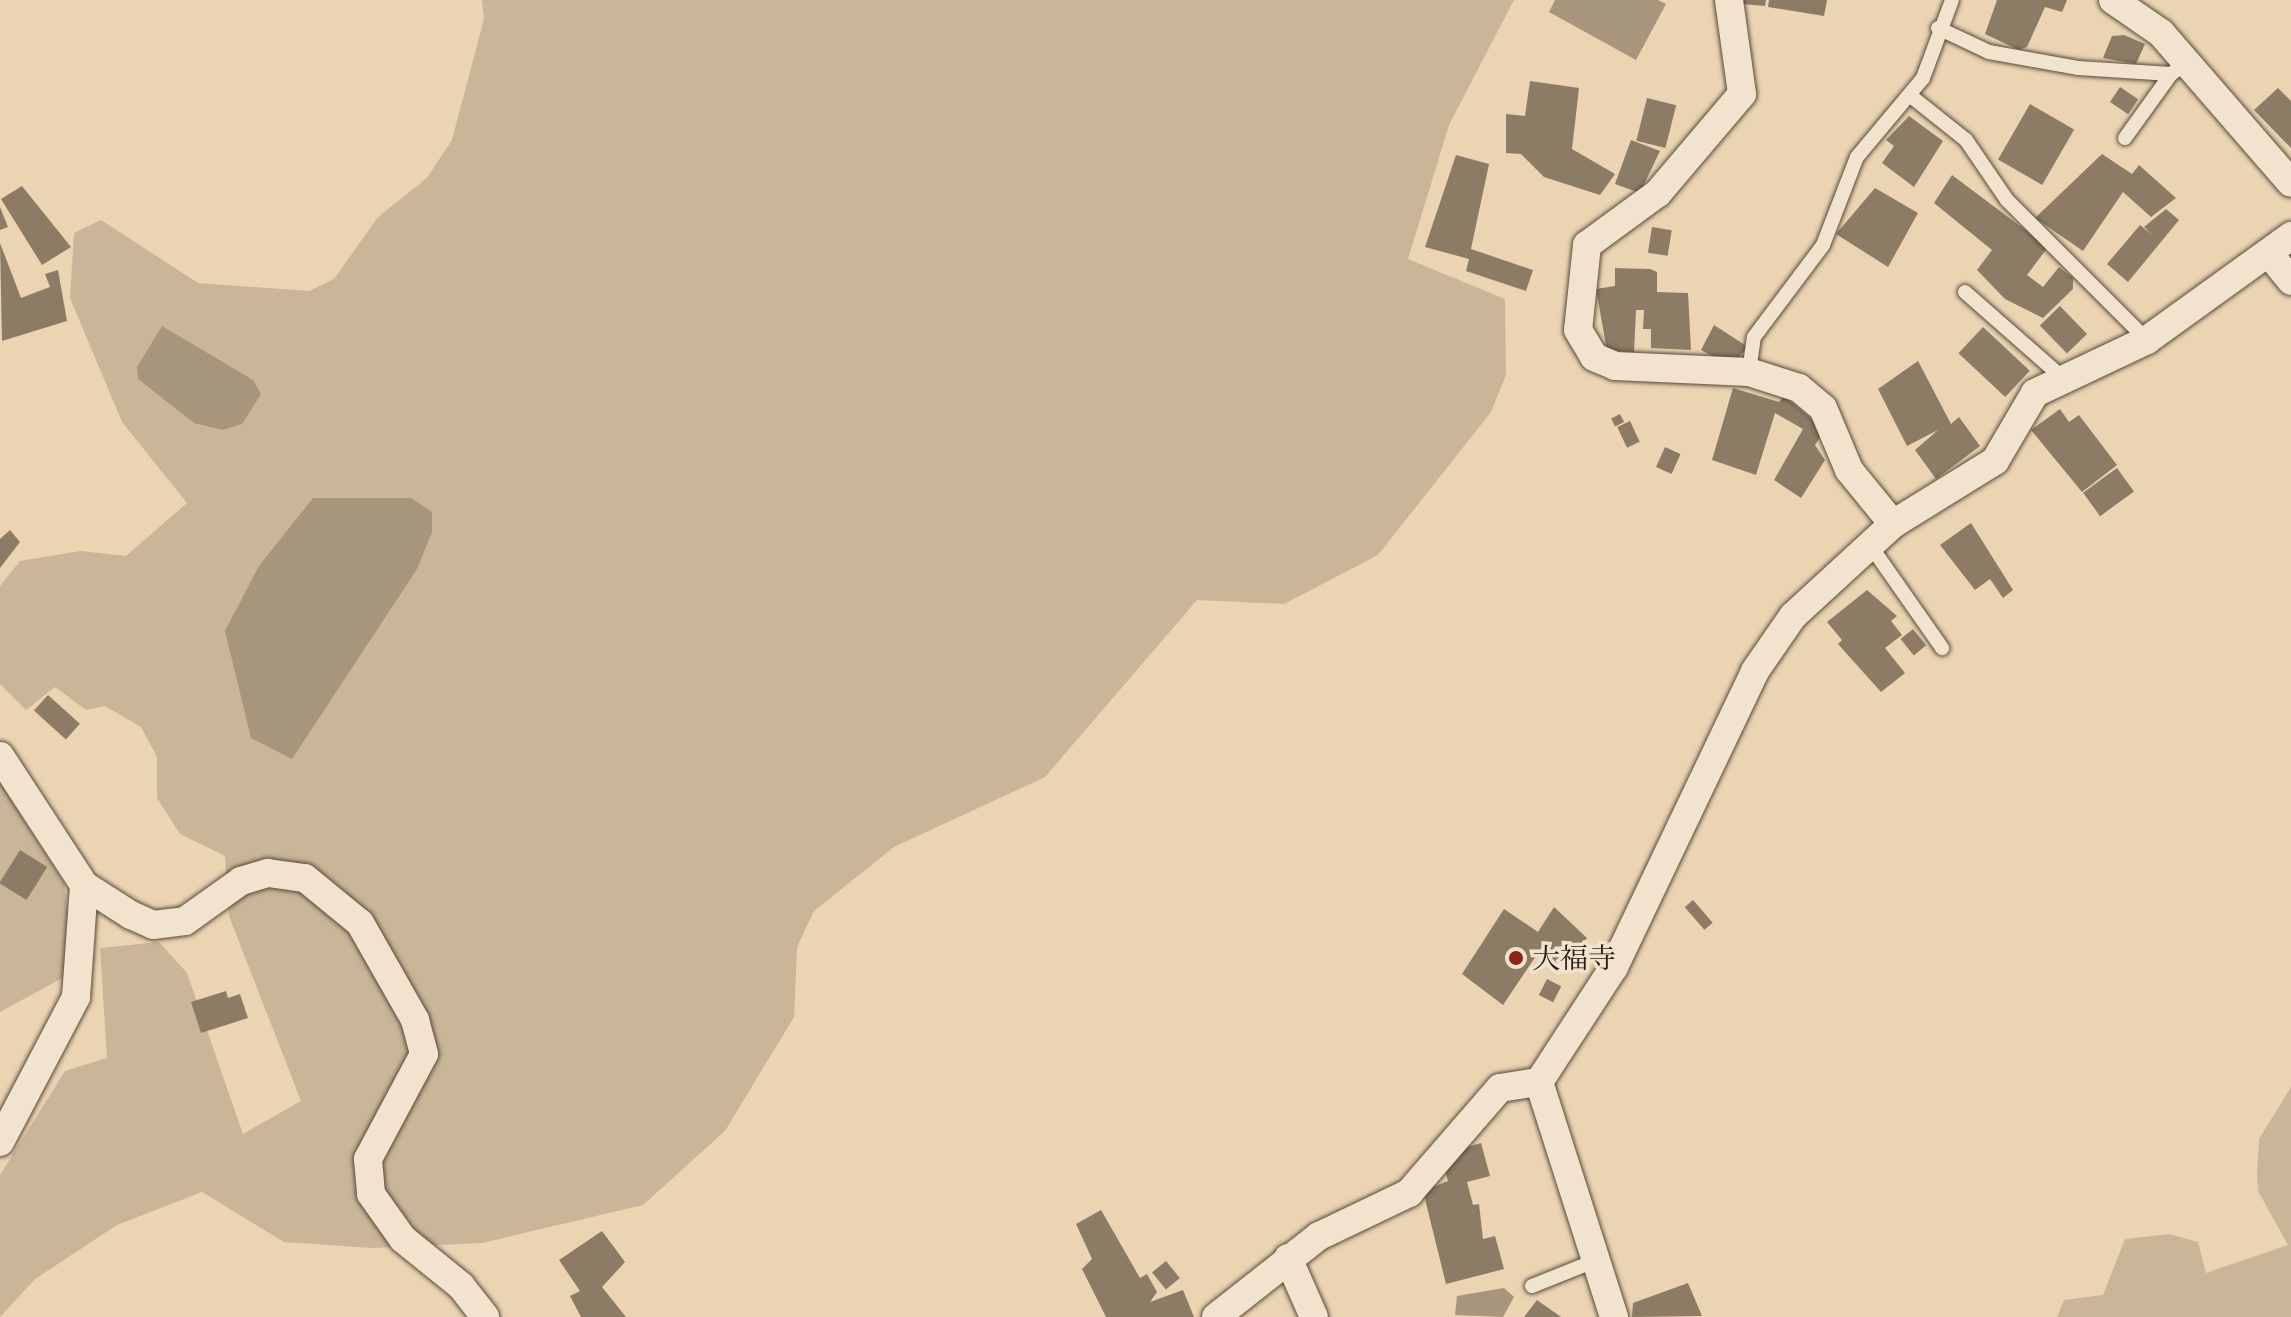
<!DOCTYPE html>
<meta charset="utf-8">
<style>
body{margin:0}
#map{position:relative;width:2291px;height:1317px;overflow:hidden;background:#ead4b2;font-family:"Libre Caslon Text","Noto Serif JP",serif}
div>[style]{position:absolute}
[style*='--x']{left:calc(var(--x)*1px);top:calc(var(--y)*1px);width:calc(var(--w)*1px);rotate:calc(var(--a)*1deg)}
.green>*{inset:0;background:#c9b597}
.water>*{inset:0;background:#a7957c}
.building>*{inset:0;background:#8c7c65;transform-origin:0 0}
.roads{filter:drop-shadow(0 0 2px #574a3a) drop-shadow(0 0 2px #574a3a)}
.lane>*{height:14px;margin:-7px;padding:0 7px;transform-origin:7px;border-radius:7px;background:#f1e3cd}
.street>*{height:28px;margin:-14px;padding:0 14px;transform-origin:14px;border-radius:14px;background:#f1e3cd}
.dots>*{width:22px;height:22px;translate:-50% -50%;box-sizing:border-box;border:4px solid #f1e3cd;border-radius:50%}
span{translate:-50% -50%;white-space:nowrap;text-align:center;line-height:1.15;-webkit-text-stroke:7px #f1e3cd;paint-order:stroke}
.poi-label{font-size:28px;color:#261c12}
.left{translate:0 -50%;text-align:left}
</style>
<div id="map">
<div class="green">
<i style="clip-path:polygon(482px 0,1514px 0,1449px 125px,1408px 259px,1505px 299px,1506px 375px,1491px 412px,1378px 555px,1284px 604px,1197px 600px,1045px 777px,894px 847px,814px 911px,797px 947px,794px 1017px,725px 1131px,643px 1205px,482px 1243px,372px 1248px,284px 1242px,202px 1192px,117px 1225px,35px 1279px,0 1317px,0 1175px,65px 1071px,107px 1058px,100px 948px,159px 942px,187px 973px,243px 1134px,301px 1101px,229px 916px,225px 856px,180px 834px,157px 798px,157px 757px,141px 727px,105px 706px,86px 710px,55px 687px,26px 710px,0 684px,0 586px,20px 561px,81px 551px,126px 556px,187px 503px,122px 422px,70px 298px,74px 233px,101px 220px,198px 283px,309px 291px,334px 279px,378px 217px,427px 178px,452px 140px,484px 19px)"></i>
<i style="clip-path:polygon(0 782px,64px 883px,72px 948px,66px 976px,0 1012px)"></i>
<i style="clip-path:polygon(2291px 1087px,2291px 1317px,2057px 1317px,2064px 1300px,2103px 1295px,2125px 1239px,2169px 1234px,2198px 1242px,2206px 1273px,2288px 1245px,2258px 1191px,2257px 1173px,2259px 1139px)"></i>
</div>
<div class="water">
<i style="clip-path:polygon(1555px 0,1658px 0,1666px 4px,1636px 60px,1549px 12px)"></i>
<i style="clip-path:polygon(162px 326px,253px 380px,261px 394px,242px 424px,222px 430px,194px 423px,138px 379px,137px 367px)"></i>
<i style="clip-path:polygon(313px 498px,411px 498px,432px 512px,432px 532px,417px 569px,292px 759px,251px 738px,225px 631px,259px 566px)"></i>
<i style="clip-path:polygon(1504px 1288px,1514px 1297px,1503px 1317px,1455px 1315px,1457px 1296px)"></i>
</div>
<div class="building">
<i style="clip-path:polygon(1743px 0,1766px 0,1765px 6px,1742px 4px)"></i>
<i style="clip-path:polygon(1769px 0,1827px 0,1824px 16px,1768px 7px)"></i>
<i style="clip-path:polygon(1997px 0,2067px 0,2062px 12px,2045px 7px,2027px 47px,2019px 50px,1985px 34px)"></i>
<i style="clip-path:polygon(2124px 35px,2145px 44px,2136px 64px,2103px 58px,2112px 36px)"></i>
<i style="clip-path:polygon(1530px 81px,1579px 88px,1572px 149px,1615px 174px,1600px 195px,1544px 177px,1521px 154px,1506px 153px,1506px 114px,1525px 116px)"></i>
<i style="left:2120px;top:87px;width:22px;height:18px;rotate:34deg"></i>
<i style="clip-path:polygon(2278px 88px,2291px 101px,2291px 148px,2254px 110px)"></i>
<i style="left:1647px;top:98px;width:30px;height:44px;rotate:14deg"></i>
<i style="left:2030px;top:104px;width:51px;height:64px;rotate:30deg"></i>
<i style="clip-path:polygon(1909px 116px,1943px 141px,1914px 187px,1882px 163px,1894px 146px,1886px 140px)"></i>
<i style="clip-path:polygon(1631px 140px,1660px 151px,1640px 193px,1615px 184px)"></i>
<i style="clip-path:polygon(2102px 154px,2132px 174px,2139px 165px,2176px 198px,2151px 217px,2123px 192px,2083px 251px,2035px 218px)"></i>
<i style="clip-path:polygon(1456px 155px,1489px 164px,1471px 249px,1533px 270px,1526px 291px,1466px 271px,1469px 259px,1425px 247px)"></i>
<i style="clip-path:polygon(1952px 175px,2048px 247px,2027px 275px,2043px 287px,2059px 267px,2073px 278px,2073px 289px,2043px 318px,2005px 299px,1977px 270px,1992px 250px,1934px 203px)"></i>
<i style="clip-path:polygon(22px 186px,71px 247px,42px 265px,1px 199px)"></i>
<i style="clip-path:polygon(1875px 188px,1918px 213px,1888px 267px,1836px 234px)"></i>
<i style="clip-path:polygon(0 207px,8px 227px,0 230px)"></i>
<i style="clip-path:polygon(2166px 209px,2179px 220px,2128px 282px,2107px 264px,2140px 225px,2152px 235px,2144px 227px)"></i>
<i style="left:1652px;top:227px;width:20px;height:26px;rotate:9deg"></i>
<i style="clip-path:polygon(0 243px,21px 298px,50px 287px,45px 274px,58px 270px,67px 321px,2px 341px)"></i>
<i style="clip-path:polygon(1615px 268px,1650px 269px,1657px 272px,1657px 292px,1688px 293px,1691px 350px,1651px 348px,1651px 329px,1643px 329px,1644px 310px,1636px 310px,1634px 352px,1607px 351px,1596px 289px,1615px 286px)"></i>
<i style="left:2060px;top:306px;width:39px;height:28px;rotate:46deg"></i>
<i style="clip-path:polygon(1714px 325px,1748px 347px,1731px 366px,1701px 350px)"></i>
<i style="left:1983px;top:327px;width:64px;height:36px;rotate:43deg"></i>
<i style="clip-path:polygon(1918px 361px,1951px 424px,1959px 417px,1980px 446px,1936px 479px,1915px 450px,1938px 430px,1907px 446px,1878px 389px)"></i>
<i style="clip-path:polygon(1733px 388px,1779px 402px,1784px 396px,1825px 430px,1815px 445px,1825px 460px,1801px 498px,1774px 480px,1803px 429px,1775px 413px,1756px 475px,1712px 460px)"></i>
<i style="clip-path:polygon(2060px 409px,2069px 422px,2079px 415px,2117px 465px,2082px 492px,2031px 430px)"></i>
<i style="left:1620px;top:414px;width:9px;height:10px;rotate:63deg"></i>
<i style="left:1630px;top:421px;width:23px;height:14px;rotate:65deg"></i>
<i style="left:1665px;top:447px;width:17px;height:22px;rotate:24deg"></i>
<i style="left:2117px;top:468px;width:29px;height:42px;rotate:54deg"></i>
<i style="clip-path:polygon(1971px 523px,2013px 590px,2003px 598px,1990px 579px,1975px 590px,1940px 545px)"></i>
<i style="clip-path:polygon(10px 530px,20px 542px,0 568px,0 539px)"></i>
<i style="clip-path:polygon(1867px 590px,1897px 616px,1891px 621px,1902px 635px,1885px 648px,1905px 673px,1881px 692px,1838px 644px,1842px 640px,1827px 622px)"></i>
<i style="left:1913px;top:629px;width:21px;height:16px;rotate:51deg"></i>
<i style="left:48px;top:695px;width:43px;height:21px;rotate:42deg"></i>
<i style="left:20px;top:850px;width:32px;height:39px;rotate:32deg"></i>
<i style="left:1693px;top:900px;width:30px;height:11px;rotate:49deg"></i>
<i style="clip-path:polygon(1554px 907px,1587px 938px,1567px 963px,1555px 963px,1544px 944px,1503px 1005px,1462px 974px,1504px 909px,1538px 932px)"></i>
<i style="left:1547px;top:979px;width:16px;height:18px;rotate:27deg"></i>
<i style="clip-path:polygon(226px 991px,228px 998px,240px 994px,248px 1018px,201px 1033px,191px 1002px)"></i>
<i style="clip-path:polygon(1481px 1143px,1490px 1176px,1467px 1182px,1473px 1205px,1479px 1204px,1483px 1239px,1495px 1236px,1504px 1269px,1446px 1284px,1423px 1191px,1448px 1181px,1443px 1163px,1454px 1151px)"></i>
<i style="clip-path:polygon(1101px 1210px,1140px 1278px,1147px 1274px,1157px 1292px,1150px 1302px,1183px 1290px,1194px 1317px,1106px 1317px,1082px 1269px,1092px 1259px,1076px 1224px)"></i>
<i style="clip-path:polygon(602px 1231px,625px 1262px,602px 1287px,626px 1317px,581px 1317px,570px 1296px,580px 1291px,559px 1260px)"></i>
<i style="left:1166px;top:1261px;width:22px;height:18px;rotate:51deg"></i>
<i style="clip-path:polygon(1688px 1283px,1702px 1316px,1632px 1317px,1633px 1303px)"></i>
<i style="clip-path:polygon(1537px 1300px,1561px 1317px,1524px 1317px)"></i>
</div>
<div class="roads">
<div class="lane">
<i style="--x:1938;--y:28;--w:56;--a:25.2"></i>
<i style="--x:1989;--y:52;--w:90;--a:10.2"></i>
<i style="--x:2078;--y:68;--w:93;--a:3.7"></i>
<i style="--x:2171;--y:74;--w:19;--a:-36"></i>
<i style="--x:1912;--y:97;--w:69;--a:38.5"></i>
<i style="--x:1966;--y:140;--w:73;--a:55.7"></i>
<i style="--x:2007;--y:200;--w:198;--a:45"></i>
<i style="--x:2125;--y:138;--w:79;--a:-54.3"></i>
<i style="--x:1965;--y:292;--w:132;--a:41.3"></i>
<i style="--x:1749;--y:372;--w:35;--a:-82"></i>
<i style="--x:1754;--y:337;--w:115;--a:-53.1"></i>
<i style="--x:1823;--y:245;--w:94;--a:-68.9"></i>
<i style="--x:1857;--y:157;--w:103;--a:-50.1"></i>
<i style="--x:1923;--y:78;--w:83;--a:-69.6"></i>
<i style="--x:1870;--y:545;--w:126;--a:55"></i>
<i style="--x:1532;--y:1286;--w:70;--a:-21.8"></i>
</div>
<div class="street">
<i style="--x:1729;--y:0;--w:95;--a:82.1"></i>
<i style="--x:1742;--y:94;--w:130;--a:130.3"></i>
<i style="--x:1658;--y:193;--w:88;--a:143.8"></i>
<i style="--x:1587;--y:245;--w:85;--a:96"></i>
<i style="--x:1578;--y:330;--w:31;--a:59"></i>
<i style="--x:1594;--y:357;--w:23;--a:23"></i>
<i style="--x:1615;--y:366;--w:134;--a:2.6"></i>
<i style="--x:1749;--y:372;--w:52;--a:17.7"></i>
<i style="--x:1799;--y:388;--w:31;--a:40"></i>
<i style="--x:1823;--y:408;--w:67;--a:67.2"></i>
<i style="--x:1849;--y:470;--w:70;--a:50.8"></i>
<i style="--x:2113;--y:0;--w:58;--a:34.5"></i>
<i style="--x:2161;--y:33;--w:198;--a:49.1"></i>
<i style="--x:2271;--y:256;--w:32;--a:51"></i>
<i style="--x:0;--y:756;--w:154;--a:56.9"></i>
<i style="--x:84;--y:885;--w:56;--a:32.6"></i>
<i style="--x:131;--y:915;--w:24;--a:24"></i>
<i style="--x:153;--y:925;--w:32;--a:-7"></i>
<i style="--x:185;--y:921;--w:69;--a:-35.5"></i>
<i style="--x:241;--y:881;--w:28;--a:-17"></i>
<i style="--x:268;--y:873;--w:37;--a:8"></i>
<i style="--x:305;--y:878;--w:71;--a:39.3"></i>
<i style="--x:360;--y:923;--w:112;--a:60.4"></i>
<i style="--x:415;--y:1020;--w:35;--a:75"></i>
<i style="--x:424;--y:1054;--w:119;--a:118.1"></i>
<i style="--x:368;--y:1159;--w:35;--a:85"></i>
<i style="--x:371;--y:1194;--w:55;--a:54.6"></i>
<i style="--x:403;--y:1239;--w:75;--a:39"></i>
<i style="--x:461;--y:1286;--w:39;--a:52"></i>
<i style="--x:1539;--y:1082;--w:247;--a:72.3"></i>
<i style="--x:0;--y:1142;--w:164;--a:-62.3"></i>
<i style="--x:76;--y:997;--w:112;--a:-85.9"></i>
<i style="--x:1288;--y:1258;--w:64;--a:66.2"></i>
<i style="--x:1216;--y:1317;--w:131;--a:-38.2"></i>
<i style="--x:1319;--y:1236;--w:100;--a:-25.5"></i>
<i style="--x:1409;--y:1193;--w:139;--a:-49.1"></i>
<i style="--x:1500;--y:1088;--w:39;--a:-9"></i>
<i style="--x:1539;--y:1082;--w:137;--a:-56.9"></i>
<i style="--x:1614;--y:967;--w:328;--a:-64.5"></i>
<i style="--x:1755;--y:671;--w:67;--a:-55.4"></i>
<i style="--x:1793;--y:616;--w:136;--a:-42.6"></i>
<i style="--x:1893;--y:524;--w:120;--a:-31.7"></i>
<i style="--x:1995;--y:461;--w:79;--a:-59.5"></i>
<i style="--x:2035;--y:393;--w:124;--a:-25.3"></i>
<i style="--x:2147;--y:340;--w:178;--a:-35.8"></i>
</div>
</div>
<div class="dots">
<i style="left:1516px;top:958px;background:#8f2418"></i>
</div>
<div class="poi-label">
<span class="left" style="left:1532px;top:958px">大福寺</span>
</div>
</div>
